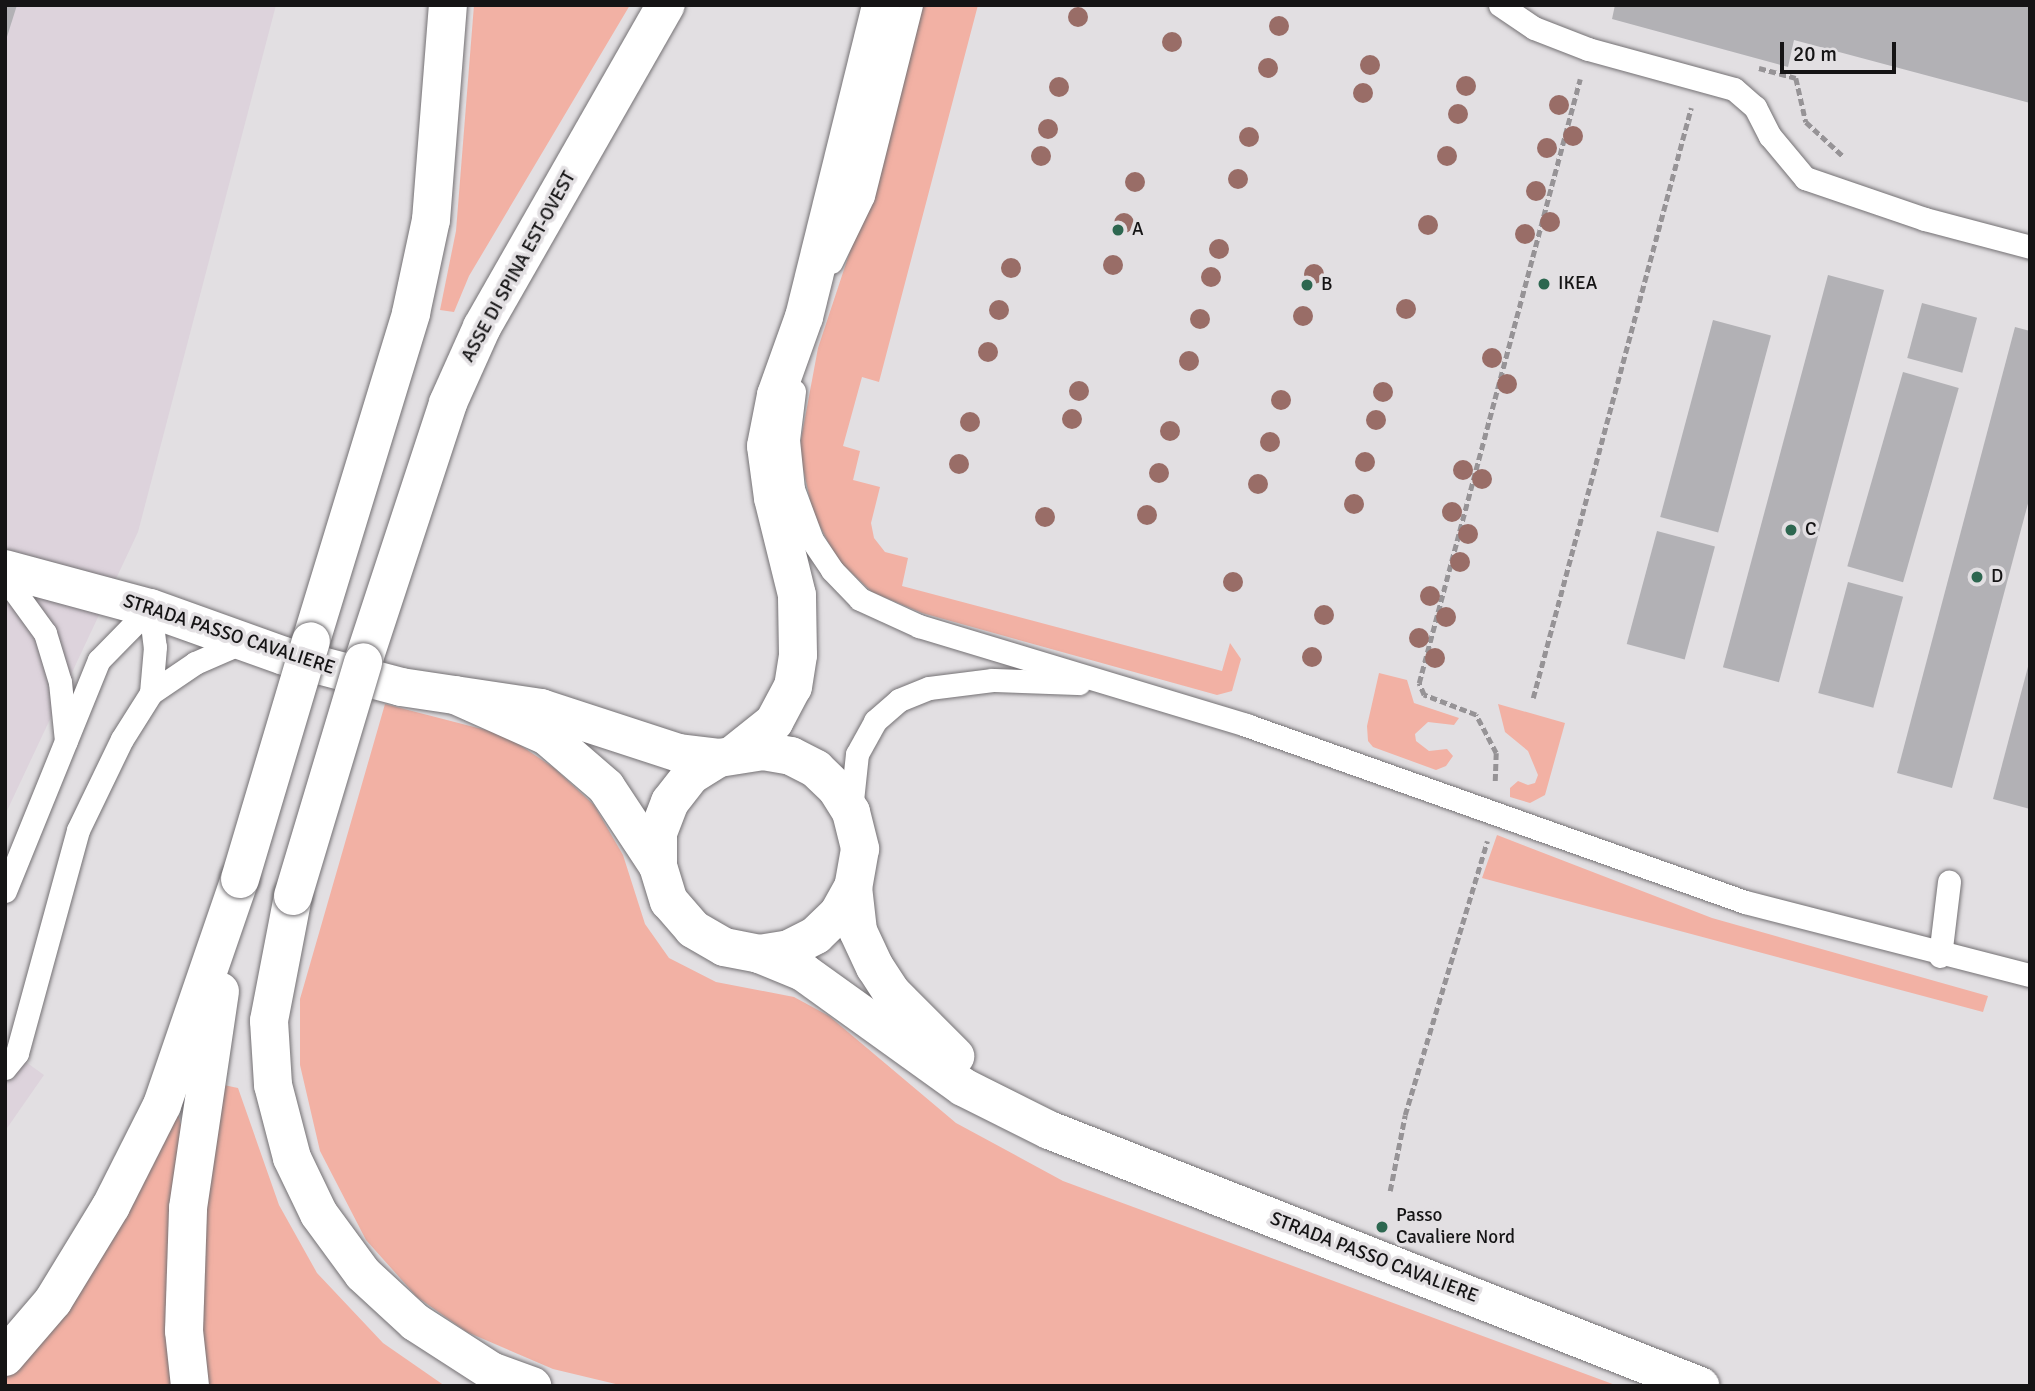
<!DOCTYPE html>
<style>
body{margin:0}
#map{position:relative;width:2035px;height:1391px;overflow:hidden;background:#e2dfe2;font-family:Signika,sans-serif}
div>[style]{position:absolute}
[style*='--x']{left:calc(var(--x)*1px);top:calc(var(--y)*1px);width:calc(var(--w)*1px);rotate:calc(var(--a)*1deg)}
.built>*{inset:0;background:#ddd3dc}
.green>*{inset:0;background:#f2b1a4}
.building>*{inset:0;background:#b2b1b5;transform-origin:0 0}
.path>*{height:4.5px;margin-top:-2.25px;transform-origin:0;background:repeating-linear-gradient(90deg,#969396 0 7px,transparent 0 10.5px)}
.roads{filter:drop-shadow(0 0 2px #747174) drop-shadow(0 0 2px #747174)}
.lane>*{height:23px;margin:-11.5px;padding:0 11.5px;transform-origin:11.5px;border-radius:11.5px;background:#fff}
.street>*{height:38px;margin:-19px;padding:0 19px;transform-origin:19px;border-radius:19px;background:#fff}
.secondary>*{height:38px;margin:-19px;padding:0 19px;transform-origin:19px;border-radius:19px;background:#fff}
.highway>*{height:38px;margin:-19px;padding:0 19px;transform-origin:19px;border-radius:19px;background:#fff}
.bridges{filter:drop-shadow(0 0 2px #747174) drop-shadow(0 0 2px #747174)}
.secondary-bridge>*{height:38px;margin:-19px;padding:0 19px;transform-origin:19px;border-radius:19px;background:#fff}
.trees>*{width:20px;height:20px;margin:-10px;border-radius:50%;background:#996d67}
.dots>*{width:19px;height:19px;translate:-50% -50%;box-sizing:border-box;border:4px solid #e2dfe2;border-radius:50%}
span{translate:-50% -50%;white-space:nowrap;text-align:center;line-height:1.15;-webkit-text-stroke:7px #e2dfe2;paint-order:stroke}
.poi-label{font-size:19px;color:#151415}
.left{translate:0 -50%;text-align:left}
.street-label{font-size:19px;color:#151415}
.frame{position:absolute;inset:0;border:7px solid #151415;pointer-events:none}
.scale{position:absolute;left:1780px;top:42px;width:116px;height:32px;box-sizing:border-box;border:4px solid #151415;border-top:0;padding-left:9px;font-size:21px;line-height:24px;white-space:nowrap;color:#151415;-webkit-text-stroke:5px #e2dfe2;paint-order:stroke}
</style>
<div id="map">
<div class="built">
<i style="clip-path:polygon(5px 5px,276px 5px,138px 532px,5px 815px)"></i>
<i style="clip-path:polygon(5px 1047px,44px 1075px,5px 1131px)"></i>
</div>
<div class="green">
<i style="clip-path:polygon(474px 5px,630px 5px,469px 276px,454px 312px,440px 310px,456px 231px)"></i>
<i style="clip-path:polygon(915px 5px,978px 5px,879px 382px,862px 377px,843px 446px,860px 451px,853px 480px,880px 487px,871px 523px,874px 538px,885px 552px,908px 558px,902px 586px,1222px 671px,1230px 643px,1241px 659px,1232px 691px,1217px 695px,922px 613px,872px 592px,837px 559px,813px 513px,799px 450px,818px 348px,868px 197px)"></i>
<i style="clip-path:polygon(1379px 673px,1407px 680px,1414px 703px,1459px 718px,1454px 725px,1428px 722px,1415px 734px,1416px 741px,1429px 751px,1447px 749px,1453px 756px,1446px 766px,1436px 770px,1373px 747px,1368px 741px,1367px 726px)"></i>
<i style="clip-path:polygon(385px 704px,505px 735px,554px 768px,594px 805px,623px 855px,645px 924px,669px 958px,716px 982px,794px 997px,829px 1016px,956px 1123px,1063px 1181px,1618px 1386px,624px 1386px,553px 1369px,467px 1332px,417px 1297px,366px 1240px,320px 1151px,300px 1065px,300px 999px)"></i>
<i style="clip-path:polygon(1498px 704px,1565px 723px,1545px 795px,1530px 803px,1510px 797px,1510px 788px,1518px 781px,1528px 785px,1535px 783px,1538px 775px,1528px 751px,1505px 732px)"></i>
<i style="clip-path:polygon(1497px 835px,1712px 918px,1988px 996px,1983px 1012px,1482px 878px)"></i>
<i style="clip-path:polygon(219px 1084px,238px 1088px,279px 1205px,317px 1273px,383px 1343px,445px 1386px,204px 1386px,200px 1329px,202px 1210px)"></i>
<i style="clip-path:polygon(177px 1108px,182px 1130px,174px 1386px,5px 1386px,5px 1379px,68px 1310px)"></i>
</div>
<div class="building">
<i style="clip-path:polygon(5px 5px,17px 5px,6px 40px,5px 40px)"></i>
<i style="clip-path:polygon(1615px 5px,2030px 5px,2030px 103px,1794px 40px,1788px 67px,1612px 19px)"></i>
<i style="left:1828px;top:275px;width:58px;height:406px;rotate:15deg"></i>
<i style="left:1922px;top:303px;width:57px;height:57px;rotate:15deg"></i>
<i style="left:1713px;top:320px;width:60px;height:204px;rotate:15deg"></i>
<i style="clip-path:polygon(2015px 327px,2030px 331px,2030px 496px,1952px 788px,1897px 773px)"></i>
<i style="left:1903px;top:372px;width:58px;height:202px;rotate:16deg"></i>
<i style="left:1657px;top:531px;width:60px;height:117px;rotate:15deg"></i>
<i style="left:1848px;top:582px;width:57px;height:115px;rotate:15deg"></i>
<i style="clip-path:polygon(2029px 663px,2030px 663px,2030px 809px,1993px 799px)"></i>
</div>
<div class="path">
<i style="--x:1759;--y:68;--w:38;--a:15"></i>
<i style="--x:1796;--y:78;--w:45;--a:77.2"></i>
<i style="--x:1806;--y:122;--w:52;--a:42.6"></i>
<i style="--x:1533;--y:698;--w:611;--a:-75.01"></i>
<i style="--x:1495;--y:781;--w:28;--a:-88"></i>
<i style="--x:1496;--y:753;--w:43;--a:-117.8"></i>
<i style="--x:1476;--y:715;--w:56;--a:-159"></i>
<i style="--x:1424;--y:695;--w:13;--a:-113"></i>
<i style="--x:1419;--y:683;--w:625;--a:-75.07"></i>
<i style="--x:1390;--y:1191;--w:77;--a:-78.8"></i>
<i style="--x:1405;--y:1115;--w:286;--a:-73.3"></i>
</div>
<div class="roads">
<div class="lane">
<i style="--x:1500;--y:5;--w:41;--a:34.1"></i>
<i style="--x:1534;--y:28;--w:58;--a:21.3"></i>
<i style="--x:1588;--y:49;--w:151;--a:15.3"></i>
<i style="--x:1734;--y:89;--w:28;--a:41"></i>
<i style="--x:1755;--y:107;--w:33;--a:63"></i>
<i style="--x:1770;--y:136;--w:55;--a:50.2"></i>
<i style="--x:1805;--y:178;--w:127;--a:18.9"></i>
<i style="--x:1925;--y:219;--w:109;--a:14.9"></i>
<i style="--x:831;--y:262;--w:73;--a:-64.1"></i>
<i style="--x:863;--y:196;--w:197;--a:-75.9"></i>
<i style="--x:794;--y:391;--w:49;--a:97"></i>
<i style="--x:788;--y:440;--w:49;--a:84.2"></i>
<i style="--x:793;--y:489;--w:54;--a:69.6"></i>
<i style="--x:812;--y:540;--w:36;--a:56"></i>
<i style="--x:832;--y:570;--w:40;--a:46"></i>
<i style="--x:860;--y:599;--w:65;--a:24.6"></i>
<i style="--x:919;--y:626;--w:342;--a:16.8"></i>
<i style="--x:1246;--y:725;--w:529;--a:19.53"></i>
<i style="--x:1745;--y:902;--w:294;--a:14.4"></i>
<i style="--x:5;--y:578;--w:68;--a:54"></i>
<i style="--x:45;--y:633;--w:51;--a:73"></i>
<i style="--x:60;--y:682;--w:59;--a:84.2"></i>
<i style="--x:150;--y:608;--w:39;--a:83"></i>
<i style="--x:155;--y:647;--w:46;--a:95"></i>
<i style="--x:851;--y:810;--w:56;--a:-83.9"></i>
<i style="--x:857;--y:754;--w:38;--a:-61"></i>
<i style="--x:875;--y:721;--w:32;--a:-41"></i>
<i style="--x:899;--y:700;--w:32;--a:-22"></i>
<i style="--x:929;--y:688;--w:64;--a:-7.2"></i>
<i style="--x:992;--y:680;--w:87;--a:2"></i>
<i style="--x:5;--y:891;--w:249;--a:-67.9"></i>
<i style="--x:99;--y:660;--w:73;--a:-45.6"></i>
<i style="--x:1940;--y:956;--w:75;--a:-83.1"></i>
<i style="--x:5;--y:1068;--w:19;--a:-51"></i>
<i style="--x:17;--y:1053;--w:231;--a:-74.7"></i>
<i style="--x:78;--y:830;--w:101;--a:-64.2"></i>
<i style="--x:122;--y:739;--w:54;--a:-57.8"></i>
<i style="--x:151;--y:693;--w:53;--a:-34.3"></i>
<i style="--x:195;--y:663;--w:52;--a:-23.6"></i>
</div>
<div class="street">
<i style="--x:5;--y:569;--w:150;--a:15.1"></i>
<i style="--x:150;--y:608;--w:142;--a:19.7"></i>
<i style="--x:284;--y:656;--w:121;--a:14.8"></i>
<i style="--x:401;--y:687;--w:142;--a:8.5"></i>
<i style="--x:541;--y:708;--w:145;--a:18.1"></i>
<i style="--x:679;--y:753;--w:40;--a:7.1"></i>
<i style="--x:455;--y:695;--w:101;--a:24"></i>
<i style="--x:547;--y:736;--w:78;--a:40.8"></i>
<i style="--x:606;--y:787;--w:95;--a:56.6"></i>
<i style="--x:658;--y:866;--w:37;--a:73"></i>
<i style="--x:669;--y:901;--w:37;--a:49"></i>
<i style="--x:693;--y:929;--w:36;--a:30"></i>
<i style="--x:724;--y:947;--w:36;--a:11"></i>
<i style="--x:759;--y:954;--w:48;--a:22.2"></i>
<i style="--x:803;--y:972;--w:197;--a:35.7"></i>
<i style="--x:963;--y:1087;--w:96;--a:26.6"></i>
<i style="--x:1049;--y:1130;--w:700;--a:21.47"></i>
<i style="--x:735;--y:753;--w:50;--a:-38.5"></i>
<i style="--x:774;--y:722;--w:40;--a:-62"></i>
<i style="--x:793;--y:687;--w:32;--a:-81"></i>
<i style="--x:798;--y:655;--w:60;--a:-91"></i>
<i style="--x:797;--y:595;--w:100;--a:-103.9"></i>
<i style="--x:773;--y:498;--w:52;--a:-97.7"></i>
<i style="--x:766;--y:446;--w:52;--a:-78.9"></i>
<i style="--x:776;--y:395;--w:83;--a:-70.3"></i>
<i style="--x:804;--y:317;--w:321;--a:-76.1"></i>
<i style="--x:658;--y:866;--w:33;--a:-90"></i>
<i style="--x:658;--y:833;--w:33;--a:-69"></i>
<i style="--x:670;--y:802;--w:33;--a:-52"></i>
<i style="--x:690;--y:776;--w:34;--a:-32"></i>
<i style="--x:719;--y:758;--w:45;--a:-9"></i>
<i style="--x:763;--y:751;--w:28;--a:10"></i>
<i style="--x:791;--y:756;--w:28;--a:27"></i>
<i style="--x:816;--y:769;--w:28;--a:44"></i>
<i style="--x:836;--y:788;--w:28;--a:58"></i>
<i style="--x:851;--y:812;--w:38;--a:76"></i>
<i style="--x:860;--y:849;--w:39;--a:100"></i>
<i style="--x:853;--y:887;--w:44;--a:83.5"></i>
<i style="--x:858;--y:931;--w:40;--a:65"></i>
<i style="--x:875;--y:967;--w:30;--a:57"></i>
<i style="--x:891;--y:992;--w:91;--a:45"></i>
<i style="--x:759;--y:954;--w:30;--a:-9"></i>
<i style="--x:789;--y:949;--w:30;--a:-27"></i>
<i style="--x:816;--y:935;--w:30;--a:-44"></i>
<i style="--x:838;--y:914;--w:31;--a:-61"></i>
</div>
<div class="secondary">
<i style="--x:311;--y:641;--w:343;--a:-73"></i>
<i style="--x:411;--y:313;--w:95;--a:-77.9"></i>
<i style="--x:431;--y:220;--w:216;--a:-85.5"></i>
<i style="--x:363;--y:662;--w:273;--a:-71.8"></i>
<i style="--x:448;--y:403;--w:83;--a:-65.9"></i>
<i style="--x:482;--y:327;--w:371;--a:-60.3"></i>
</div>
<div class="highway">
<i style="--x:293;--y:896;--w:127;--a:100.9"></i>
<i style="--x:269;--y:1021;--w:64;--a:86.4"></i>
<i style="--x:273;--y:1085;--w:75;--a:75.4"></i>
<i style="--x:292;--y:1158;--w:62;--a:64.3"></i>
<i style="--x:319;--y:1214;--w:74;--a:53.7"></i>
<i style="--x:363;--y:1274;--w:71;--a:42.7"></i>
<i style="--x:415;--y:1322;--w:90;--a:32.8"></i>
<i style="--x:491;--y:1371;--w:44;--a:20.1"></i>
<i style="--x:5;--y:1357;--w:74;--a:-49.4"></i>
<i style="--x:53;--y:1301;--w:111;--a:-58.6"></i>
<i style="--x:111;--y:1206;--w:113;--a:-63.2"></i>
<i style="--x:162;--y:1105;--w:239;--a:-71"></i>
<i style="--x:190;--y:1386;--w:55;--a:-96.2"></i>
<i style="--x:184;--y:1331;--w:123;--a:-88.1"></i>
<i style="--x:188;--y:1208;--w:219;--a:-81.6"></i>
</div>
</div>
<div class="bridges">
<div class="secondary-bridge">
<i style="--x:240;--y:879;--w:248;--a:-73.4"></i>
<i style="--x:293;--y:896;--w:244;--a:-73.3"></i>
</div>
</div>
<div class="trees">
<i style="left:1078px;top:17px"></i>
<i style="left:1279px;top:26px"></i>
<i style="left:1172px;top:42px"></i>
<i style="left:1370px;top:65px"></i>
<i style="left:1268px;top:68px"></i>
<i style="left:1466px;top:86px"></i>
<i style="left:1059px;top:87px"></i>
<i style="left:1363px;top:93px"></i>
<i style="left:1559px;top:105px"></i>
<i style="left:1458px;top:114px"></i>
<i style="left:1048px;top:129px"></i>
<i style="left:1573px;top:136px"></i>
<i style="left:1249px;top:137px"></i>
<i style="left:1547px;top:148px"></i>
<i style="left:1041px;top:156px"></i>
<i style="left:1447px;top:156px"></i>
<i style="left:1238px;top:179px"></i>
<i style="left:1135px;top:182px"></i>
<i style="left:1536px;top:191px"></i>
<i style="left:1550px;top:222px"></i>
<i style="left:1124px;top:223px"></i>
<i style="left:1428px;top:225px"></i>
<i style="left:1525px;top:234px"></i>
<i style="left:1219px;top:249px"></i>
<i style="left:1113px;top:265px"></i>
<i style="left:1011px;top:268px"></i>
<i style="left:1314px;top:274px"></i>
<i style="left:1211px;top:277px"></i>
<i style="left:1406px;top:309px"></i>
<i style="left:999px;top:310px"></i>
<i style="left:1303px;top:316px"></i>
<i style="left:1200px;top:319px"></i>
<i style="left:988px;top:352px"></i>
<i style="left:1492px;top:358px"></i>
<i style="left:1189px;top:361px"></i>
<i style="left:1507px;top:384px"></i>
<i style="left:1079px;top:391px"></i>
<i style="left:1383px;top:392px"></i>
<i style="left:1281px;top:400px"></i>
<i style="left:1072px;top:419px"></i>
<i style="left:1376px;top:420px"></i>
<i style="left:970px;top:422px"></i>
<i style="left:1170px;top:431px"></i>
<i style="left:1270px;top:442px"></i>
<i style="left:1365px;top:462px"></i>
<i style="left:959px;top:464px"></i>
<i style="left:1463px;top:470px"></i>
<i style="left:1159px;top:473px"></i>
<i style="left:1482px;top:479px"></i>
<i style="left:1258px;top:484px"></i>
<i style="left:1354px;top:504px"></i>
<i style="left:1452px;top:512px"></i>
<i style="left:1147px;top:515px"></i>
<i style="left:1045px;top:517px"></i>
<i style="left:1468px;top:534px"></i>
<i style="left:1460px;top:562px"></i>
<i style="left:1233px;top:582px"></i>
<i style="left:1430px;top:596px"></i>
<i style="left:1324px;top:615px"></i>
<i style="left:1446px;top:617px"></i>
<i style="left:1419px;top:638px"></i>
<i style="left:1312px;top:657px"></i>
<i style="left:1435px;top:658px"></i>
</div>
<div class="dots">
<i style="left:1118px;top:230px;background:#2d6750"></i>
<i style="left:1544px;top:284px;background:#2d6750"></i>
<i style="left:1307px;top:285px;background:#2d6750"></i>
<i style="left:1791px;top:530px;background:#2d6750"></i>
<i style="left:1977px;top:577px;background:#2d6750"></i>
<i style="left:1382px;top:1227px;background:#2d6750"></i>
</div>
<div class="poi-label">
<span class="left" style="left:1132px;top:230px">A</span>
<span class="left" style="left:1558px;top:284px">IKEA</span>
<span class="left" style="left:1321px;top:285px">B</span>
<span class="left" style="left:1805px;top:530px">C</span>
<span class="left" style="left:1991px;top:577px">D</span>
<span class="left" style="left:1396px;top:1227px">Passo<br>Cavaliere Nord</span>
</div>
<div class="street-label">
<span style="left:519px;top:267px;rotate:-61deg">ASSE DI SPINA EST-OVEST</span>
<span style="left:229px;top:635px;rotate:18deg">STRADA PASSO CAVALIERE</span>
<span style="left:1374px;top:1258px;rotate:21deg">STRADA PASSO CAVALIERE</span>
</div>
<div class="frame"></div>
<div class="scale">20 m</div>
</div>
